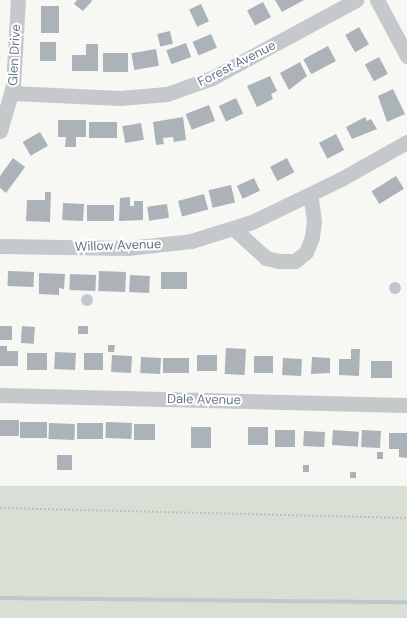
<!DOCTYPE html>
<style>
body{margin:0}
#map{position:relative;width:407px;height:618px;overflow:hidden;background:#f7f7f4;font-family:"DM Sans",sans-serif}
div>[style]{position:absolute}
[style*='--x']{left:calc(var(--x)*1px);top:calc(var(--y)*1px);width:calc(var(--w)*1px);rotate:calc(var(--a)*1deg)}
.green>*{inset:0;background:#d8dfd5;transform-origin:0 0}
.water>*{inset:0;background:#bfc8ce}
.round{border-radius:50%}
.stream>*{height:3.5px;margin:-1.75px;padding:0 1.75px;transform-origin:1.75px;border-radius:1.75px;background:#bfc8ce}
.building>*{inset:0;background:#abb3b9;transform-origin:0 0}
.path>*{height:2px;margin-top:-1px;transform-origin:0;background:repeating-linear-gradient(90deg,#bec1c3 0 2px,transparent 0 4px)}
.minor>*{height:15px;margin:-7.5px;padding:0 7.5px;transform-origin:7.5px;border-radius:7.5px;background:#c5c9cc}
span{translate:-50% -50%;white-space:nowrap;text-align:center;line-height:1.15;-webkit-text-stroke:4px #fff;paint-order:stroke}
.street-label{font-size:13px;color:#657686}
</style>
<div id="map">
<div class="green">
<i style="left:0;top:486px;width:407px;height:132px"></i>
</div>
<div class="water">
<i class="round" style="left:389px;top:282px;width:12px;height:12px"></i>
<i class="round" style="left:81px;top:294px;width:12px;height:12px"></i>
</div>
<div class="stream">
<i style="--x:0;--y:598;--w:407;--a:0.6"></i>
</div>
<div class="building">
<i style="clip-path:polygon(77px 0,91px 0,92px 1px,83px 11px,74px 4px)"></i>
<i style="clip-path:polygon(275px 0,304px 0,282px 12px)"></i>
<i style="left:263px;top:2px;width:17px;height:18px;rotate:62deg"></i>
<i style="left:201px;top:4px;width:19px;height:13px;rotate:65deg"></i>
<i style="left:41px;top:6px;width:18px;height:27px"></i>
<i style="left:359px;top:27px;width:20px;height:16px;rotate:60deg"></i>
<i style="left:170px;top:31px;width:13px;height:13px;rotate:77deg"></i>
<i style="left:211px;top:34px;width:15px;height:20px;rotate:67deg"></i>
<i style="left:40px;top:42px;width:16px;height:19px"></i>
<i style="left:186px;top:43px;width:15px;height:21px;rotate:70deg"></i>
<i style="clip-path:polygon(86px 44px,98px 44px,98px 71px,72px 71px,72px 55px,86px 55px)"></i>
<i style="left:328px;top:46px;width:17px;height:28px;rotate:62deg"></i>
<i style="left:156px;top:49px;width:17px;height:25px;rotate:80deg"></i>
<i style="left:103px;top:53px;width:25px;height:19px"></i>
<i style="left:379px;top:57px;width:19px;height:16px;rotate:62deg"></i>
<i style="clip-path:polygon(300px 62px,307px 76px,289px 90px,280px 73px)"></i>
<i style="clip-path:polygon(270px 76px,277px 91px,271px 94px,273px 99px,257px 107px,247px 86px)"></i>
<i style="clip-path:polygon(393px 89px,405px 114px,387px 122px,378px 96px)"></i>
<i style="left:236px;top:98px;width:17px;height:19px;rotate:65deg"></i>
<i style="left:209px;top:105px;width:17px;height:25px;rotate:69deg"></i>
<i style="clip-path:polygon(183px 117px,186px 140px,174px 142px,173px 137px,163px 138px,164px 144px,156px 145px,153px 122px)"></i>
<i style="clip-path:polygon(365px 117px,367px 121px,371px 119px,377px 129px,352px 139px,346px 127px)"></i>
<i style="clip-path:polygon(58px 120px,86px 120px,86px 137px,76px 137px,76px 147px,65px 147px,66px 137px,58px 137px)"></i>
<i style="left:89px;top:122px;width:28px;height:16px"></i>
<i style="left:141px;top:123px;width:17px;height:19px;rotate:80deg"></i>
<i style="left:40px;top:132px;width:16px;height:20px;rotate:60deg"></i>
<i style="left:336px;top:134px;width:18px;height:19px;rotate:63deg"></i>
<i style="clip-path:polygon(13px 158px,25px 167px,6px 193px,0 188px,0 176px)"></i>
<i style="left:287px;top:158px;width:16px;height:19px;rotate:63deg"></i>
<i style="left:396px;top:176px;width:15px;height:29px;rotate:58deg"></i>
<i style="left:254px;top:178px;width:14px;height:19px;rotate:65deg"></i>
<i style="left:231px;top:185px;width:18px;height:23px;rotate:77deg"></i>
<i style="clip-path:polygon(45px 192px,51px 192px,50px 222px,26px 221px,27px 200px,45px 200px)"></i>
<i style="left:204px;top:194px;width:16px;height:27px;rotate:75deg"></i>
<i style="clip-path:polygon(130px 197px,130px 206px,134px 206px,134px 201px,143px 201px,143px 220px,119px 221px,120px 198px)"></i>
<i style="left:63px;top:203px;width:21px;height:17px;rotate:3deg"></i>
<i style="left:167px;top:204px;width:14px;height:20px;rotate:82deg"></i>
<i style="left:87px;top:205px;width:27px;height:16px"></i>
<i style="left:8px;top:271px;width:26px;height:15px;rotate:2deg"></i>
<i style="left:99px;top:271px;width:27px;height:20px;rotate:2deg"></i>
<i style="left:161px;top:272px;width:26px;height:17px"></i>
<i style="clip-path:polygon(39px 273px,65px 274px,64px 289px,59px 288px,59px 295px,39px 294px)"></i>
<i style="left:70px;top:274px;width:26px;height:16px;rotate:2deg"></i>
<i style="left:130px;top:275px;width:20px;height:17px;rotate:3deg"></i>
<i style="left:0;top:326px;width:12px;height:14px"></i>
<i style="left:22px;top:326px;width:13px;height:17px;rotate:4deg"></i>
<i style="left:78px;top:326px;width:10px;height:8px"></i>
<i style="clip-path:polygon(108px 345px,115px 345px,114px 352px,108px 352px)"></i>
<i style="clip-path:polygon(0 346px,7px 346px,7px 351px,18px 351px,18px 366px,0 366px)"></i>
<i style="left:226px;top:348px;width:20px;height:26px;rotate:3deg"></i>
<i style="clip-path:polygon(351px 349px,360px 349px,359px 376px,339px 375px,339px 359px,351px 359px)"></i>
<i style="left:55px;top:352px;width:21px;height:17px;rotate:3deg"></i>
<i style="left:27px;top:353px;width:20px;height:17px"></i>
<i style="left:84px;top:353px;width:19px;height:17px"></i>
<i style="left:112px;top:355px;width:20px;height:17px;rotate:3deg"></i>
<i style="left:197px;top:355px;width:20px;height:16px"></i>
<i style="left:254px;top:356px;width:19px;height:17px"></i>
<i style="left:141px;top:357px;width:20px;height:16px;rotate:3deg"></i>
<i style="clip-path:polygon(312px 357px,330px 358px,330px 373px,311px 374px)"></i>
<i style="left:163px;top:358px;width:26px;height:15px"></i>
<i style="left:283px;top:358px;width:19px;height:17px;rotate:3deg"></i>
<i style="left:371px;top:361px;width:21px;height:17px"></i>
<i style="left:0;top:420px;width:19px;height:16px"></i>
<i style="left:20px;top:422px;width:27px;height:16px"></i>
<i style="left:106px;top:422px;width:26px;height:16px;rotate:2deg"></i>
<i style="left:49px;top:423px;width:26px;height:16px;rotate:2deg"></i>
<i style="left:77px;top:423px;width:26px;height:16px"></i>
<i style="left:134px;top:424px;width:21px;height:16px"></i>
<i style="left:191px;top:427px;width:20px;height:21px"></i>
<i style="left:248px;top:427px;width:20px;height:18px"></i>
<i style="left:275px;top:430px;width:20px;height:17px"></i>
<i style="left:333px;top:430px;width:26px;height:15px;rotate:4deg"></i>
<i style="left:362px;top:430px;width:19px;height:17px;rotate:3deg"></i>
<i style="left:304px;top:431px;width:21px;height:15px;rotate:3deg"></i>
<i style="clip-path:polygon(389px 433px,407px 433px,407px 458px,399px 457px,399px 449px,389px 449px)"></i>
<i style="left:377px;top:452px;width:6px;height:7px"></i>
<i style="left:57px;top:455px;width:15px;height:15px"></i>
<i style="left:303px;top:465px;width:6px;height:7px"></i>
<i style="left:350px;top:472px;width:6px;height:6px"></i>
</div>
<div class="path">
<i style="--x:0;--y:508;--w:407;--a:1.4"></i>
</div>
<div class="minor">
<i style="--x:377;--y:0;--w:64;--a:61.8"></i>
<i style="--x:12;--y:93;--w:108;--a:2.7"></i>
<i style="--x:120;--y:98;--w:47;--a:-4.9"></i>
<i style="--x:167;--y:94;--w:48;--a:-19.6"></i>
<i style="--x:212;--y:78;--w:164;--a:-28.4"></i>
<i style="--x:0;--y:131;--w:47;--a:-73.9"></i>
<i style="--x:13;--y:86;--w:86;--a:-86.7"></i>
<i style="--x:234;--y:229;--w:43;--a:42.2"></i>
<i style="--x:266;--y:258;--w:13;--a:13"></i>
<i style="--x:279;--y:261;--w:16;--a:0"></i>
<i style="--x:295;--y:261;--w:14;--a:-39"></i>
<i style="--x:306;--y:252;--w:16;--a:-68"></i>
<i style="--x:312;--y:237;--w:16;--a:-83"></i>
<i style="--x:314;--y:221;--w:27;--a:-98"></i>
<i style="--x:0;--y:246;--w:128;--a:0.9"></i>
<i style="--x:128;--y:248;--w:63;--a:-6.3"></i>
<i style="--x:191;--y:241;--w:64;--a:-17.3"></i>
<i style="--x:252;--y:222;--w:99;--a:-25.8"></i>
<i style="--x:341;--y:179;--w:76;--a:-29.3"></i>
<i style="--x:0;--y:395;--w:407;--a:1.4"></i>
</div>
<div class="street-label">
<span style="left:15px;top:55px;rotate:-87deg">Glen Drive</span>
<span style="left:237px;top:64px;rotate:-27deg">Forest Avenue</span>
<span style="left:118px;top:246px;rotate:-2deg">Willow Avenue</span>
<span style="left:204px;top:400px;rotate:1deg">Dale Avenue</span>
</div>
</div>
